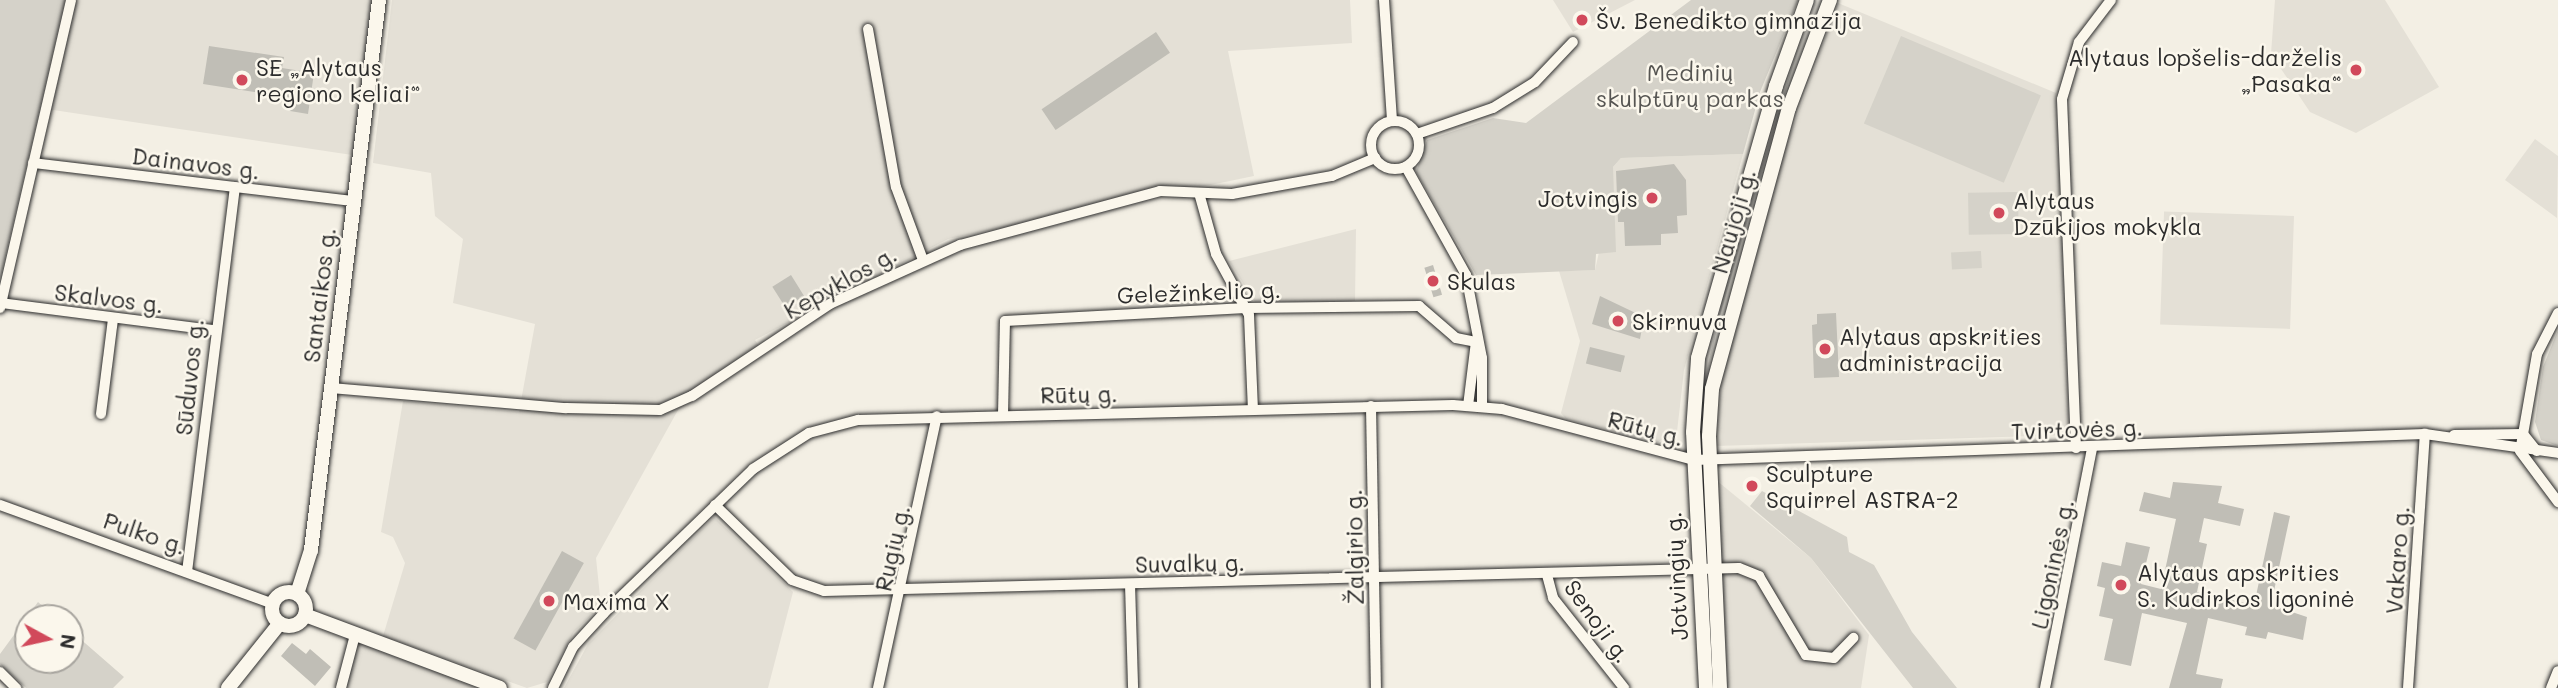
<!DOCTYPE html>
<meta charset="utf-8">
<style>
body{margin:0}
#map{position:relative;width:2558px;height:688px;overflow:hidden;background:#f3efe4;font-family:Mali,sans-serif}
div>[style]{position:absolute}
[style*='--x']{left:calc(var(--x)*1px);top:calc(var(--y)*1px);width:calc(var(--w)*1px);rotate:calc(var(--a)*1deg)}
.built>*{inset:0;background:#e4e0d6;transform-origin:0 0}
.green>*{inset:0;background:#d5d2c9;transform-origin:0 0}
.building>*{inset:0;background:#c0beb6;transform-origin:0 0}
.roads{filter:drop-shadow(0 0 2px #2b2b2b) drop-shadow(0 0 2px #2b2b2b)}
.minor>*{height:10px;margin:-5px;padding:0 5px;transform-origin:5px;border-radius:5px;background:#fbf7ec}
.minor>.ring{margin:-5px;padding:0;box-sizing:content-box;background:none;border:10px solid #fbf7ec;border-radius:50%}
.primary>*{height:14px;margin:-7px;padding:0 7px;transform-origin:7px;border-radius:7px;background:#fbf7ec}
.primary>.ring{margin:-7px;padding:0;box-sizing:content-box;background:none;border:14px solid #fbf7ec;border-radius:50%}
.dots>*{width:19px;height:19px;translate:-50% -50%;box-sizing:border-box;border:4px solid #fbf7ec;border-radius:50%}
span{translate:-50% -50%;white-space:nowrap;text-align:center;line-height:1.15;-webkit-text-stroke:5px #fbf7ec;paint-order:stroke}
.poi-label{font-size:23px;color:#2b2b2b}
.left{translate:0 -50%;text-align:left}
.right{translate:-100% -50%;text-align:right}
.park-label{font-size:23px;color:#565552}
.street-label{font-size:23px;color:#2b2b2b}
.north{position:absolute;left:14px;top:604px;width:70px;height:70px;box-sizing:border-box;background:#fbf7ec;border:2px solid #a8a59f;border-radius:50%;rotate:98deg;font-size:19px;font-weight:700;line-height:28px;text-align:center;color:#2b2b2b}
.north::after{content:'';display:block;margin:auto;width:24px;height:32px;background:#d1495b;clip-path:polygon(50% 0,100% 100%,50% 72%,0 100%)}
</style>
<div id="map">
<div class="built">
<i style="clip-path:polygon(65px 0,371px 0,352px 155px,40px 108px)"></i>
<i style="clip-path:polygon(392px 0,1350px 0,1352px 43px,1228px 51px,1254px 176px,948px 239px,755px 340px,764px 353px,678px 410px,596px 558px,601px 606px,574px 632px,547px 682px,527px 688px,383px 636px,405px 563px,393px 537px,381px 532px,403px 401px,519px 412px,535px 324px,453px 303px,463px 239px,435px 216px,431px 173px,373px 163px)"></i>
<i style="clip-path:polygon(1553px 0,1635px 0,1573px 32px)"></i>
<i style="clip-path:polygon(2275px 0,2385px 0,2439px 87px,2356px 133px,2310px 112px,2271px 54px)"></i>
<i style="clip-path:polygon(1838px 3px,2056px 93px,2069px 435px,1716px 446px,1723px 363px,1784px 152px)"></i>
<i style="clip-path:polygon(2535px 139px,2558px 156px,2557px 218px,2505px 180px)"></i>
<i style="clip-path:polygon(1743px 154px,1684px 370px,1677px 432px,1658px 442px,1566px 419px,1561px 413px,1580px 341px,1559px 271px,1595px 270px,1613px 190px,1613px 167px,1621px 158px)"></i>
<i style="left:2294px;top:216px;width:113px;height:130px;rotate:92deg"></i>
<i style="clip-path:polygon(1356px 229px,1355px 301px,1255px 302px,1229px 261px)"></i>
<i style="clip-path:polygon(1716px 480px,1811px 558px,1869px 635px,1861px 688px,1724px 688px)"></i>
<i style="clip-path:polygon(714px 517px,793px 592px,768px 688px,564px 688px,588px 644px)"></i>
<i style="clip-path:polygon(354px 640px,481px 688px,344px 688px)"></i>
</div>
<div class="green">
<i style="clip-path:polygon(0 0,65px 0,0 280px)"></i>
<i style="clip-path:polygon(1691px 0,1798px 0,1760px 92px,1743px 154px,1621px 158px,1613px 167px,1616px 252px,1596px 254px,1595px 270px,1476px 275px,1416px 172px,1427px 140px,1493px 118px,1526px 123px)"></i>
<i style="left:1901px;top:36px;width:152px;height:95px;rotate:23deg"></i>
<i style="clip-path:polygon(1800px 42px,1719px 319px,1703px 390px,1727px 278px)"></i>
<i style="left:2018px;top:192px;width:42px;height:50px;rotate:89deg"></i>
<i style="left:1981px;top:251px;width:17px;height:30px;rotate:87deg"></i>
<i style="clip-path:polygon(2558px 330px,2558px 446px,2541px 440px,2535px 422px,2543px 367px)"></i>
<i style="clip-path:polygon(1762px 491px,1847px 537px,1849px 552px,1874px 565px,1912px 632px,1957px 688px,1913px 688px,1811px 558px,1750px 506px)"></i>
<i style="clip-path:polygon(38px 602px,56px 618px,28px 618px,28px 660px,70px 660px,70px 630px,124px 677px,113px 688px,26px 688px,0 664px,0 654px)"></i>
</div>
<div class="building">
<i style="left:1156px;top:32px;width:25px;height:138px;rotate:56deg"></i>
<i style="clip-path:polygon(209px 46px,284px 57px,282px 68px,314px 73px,308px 114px,290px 111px,292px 98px,203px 84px)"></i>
<i style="clip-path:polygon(1674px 164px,1686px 180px,1687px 215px,1677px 216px,1678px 233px,1661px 234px,1661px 245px,1625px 246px,1624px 222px,1618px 222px,1616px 171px)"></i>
<i style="left:1433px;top:265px;width:31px;height:9px;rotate:73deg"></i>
<i style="left:791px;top:275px;width:25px;height:22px;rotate:58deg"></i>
<i style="clip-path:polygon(1600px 296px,1644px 317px,1640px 339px,1592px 324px)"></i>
<i style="clip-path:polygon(1836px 313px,1839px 377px,1814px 378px,1812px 325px,1817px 324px,1817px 314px)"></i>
<i style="left:1590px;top:347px;width:36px;height:17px;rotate:14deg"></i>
<i style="clip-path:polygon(2173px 482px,2222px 486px,2218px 503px,2244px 509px,2240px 526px,2204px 518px,2199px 542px,2207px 544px,2197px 592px,2254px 605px,2274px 512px,2290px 516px,2271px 605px,2307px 617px,2303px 640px,2268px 632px,2266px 639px,2245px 635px,2247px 627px,2208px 618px,2196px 674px,2223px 679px,2221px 688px,2169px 688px,2187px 623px,2142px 613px,2131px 666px,2104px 660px,2113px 619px,2099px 616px,2105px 588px,2097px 586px,2102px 562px,2121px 566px,2126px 542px,2150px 547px,2141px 584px,2161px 589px,2176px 519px,2139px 511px,2144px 492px,2170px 498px)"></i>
<i style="left:562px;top:551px;width:25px;height:100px;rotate:29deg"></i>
<i style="clip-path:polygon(292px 643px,306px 654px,310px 649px,331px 667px,315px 686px,281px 656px)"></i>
</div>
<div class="roads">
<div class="minor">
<i style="--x:1384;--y:0;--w:120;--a:86.2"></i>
<i style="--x:868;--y:29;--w:160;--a:80"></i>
<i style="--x:896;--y:187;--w:78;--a:69.7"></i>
<i class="ring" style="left:1371px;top:121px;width:38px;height:38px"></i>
<i style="--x:1417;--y:134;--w:80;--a:-18.9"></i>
<i style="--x:1493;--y:108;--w:49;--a:-31.8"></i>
<i style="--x:1535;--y:82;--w:55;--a:-46.5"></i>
<i style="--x:33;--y:163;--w:323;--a:6.8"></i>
<i style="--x:1406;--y:167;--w:124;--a:60.9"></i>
<i style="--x:1466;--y:275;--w:85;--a:79.1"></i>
<i style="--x:1482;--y:358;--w:48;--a:90"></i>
<i style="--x:1199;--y:193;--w:63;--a:74.4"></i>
<i style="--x:1216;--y:254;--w:69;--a:61.6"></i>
<i style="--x:1249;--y:315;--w:94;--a:87.6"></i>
<i style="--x:1;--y:303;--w:214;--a:7.3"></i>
<i style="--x:0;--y:308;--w:316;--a:-77"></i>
<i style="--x:2558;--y:313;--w:46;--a:117.1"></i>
<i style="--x:2537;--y:354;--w:98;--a:99.9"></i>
<i style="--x:2520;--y:451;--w:64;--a:53.3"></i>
<i style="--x:331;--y:388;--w:236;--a:4.9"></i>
<i style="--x:566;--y:408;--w:94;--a:1.2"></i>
<i style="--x:660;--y:410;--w:35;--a:-24"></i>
<i style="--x:692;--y:396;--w:166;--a:-33.7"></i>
<i style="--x:830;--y:304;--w:143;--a:-24.4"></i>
<i style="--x:960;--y:245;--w:207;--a:-15.1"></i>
<i style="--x:1160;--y:191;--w:72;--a:2.4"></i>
<i style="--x:1232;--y:194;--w:102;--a:-10.2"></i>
<i style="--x:1332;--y:176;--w:47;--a:-22.7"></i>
<i style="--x:1371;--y:406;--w:282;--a:89"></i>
<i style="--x:1468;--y:406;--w:64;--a:-82.9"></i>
<i style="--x:101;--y:414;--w:96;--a:-82.8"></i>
<i style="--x:1003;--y:415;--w:94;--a:-88.8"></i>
<i style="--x:1005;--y:321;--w:241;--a:-3.1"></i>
<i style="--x:1246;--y:308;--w:173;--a:-0.7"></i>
<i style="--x:1419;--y:306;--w:49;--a:40.9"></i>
<i style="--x:1456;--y:338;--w:20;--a:11"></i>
<i style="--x:2454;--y:435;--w:69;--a:-0.8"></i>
<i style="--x:2523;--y:434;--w:22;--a:51"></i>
<i style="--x:2076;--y:448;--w:349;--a:-92.3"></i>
<i style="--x:2062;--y:99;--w:59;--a:-73.4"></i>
<i style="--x:2079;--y:42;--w:53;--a:-52.7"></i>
<i style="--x:0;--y:505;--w:291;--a:19.9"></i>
<i style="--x:715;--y:505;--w:107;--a:44.2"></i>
<i style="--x:792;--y:580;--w:34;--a:19"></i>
<i style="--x:824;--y:591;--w:915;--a:-1.44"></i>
<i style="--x:1739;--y:568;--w:22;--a:22"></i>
<i style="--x:1759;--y:576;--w:92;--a:59.3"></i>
<i style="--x:1806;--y:655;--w:28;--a:6"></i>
<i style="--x:1834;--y:658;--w:28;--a:-46"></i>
<i style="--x:187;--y:572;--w:388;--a:-82.9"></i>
<i style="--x:1547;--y:575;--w:24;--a:75"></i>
<i style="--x:1553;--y:598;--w:115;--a:51.7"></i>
<i style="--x:1130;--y:584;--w:104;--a:88.3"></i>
<i style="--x:0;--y:672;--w:23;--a:45"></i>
<i style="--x:341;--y:688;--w:55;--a:-75.2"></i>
<i style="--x:553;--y:688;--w:46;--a:-64"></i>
<i style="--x:573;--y:647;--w:46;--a:-47.6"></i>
<i style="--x:604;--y:613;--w:207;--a:-44"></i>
<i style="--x:753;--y:469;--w:67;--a:-32.7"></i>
<i style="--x:809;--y:433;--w:51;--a:-14.9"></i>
<i style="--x:858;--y:420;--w:595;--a:-1.44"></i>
<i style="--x:1453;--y:405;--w:49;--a:4.7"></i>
<i style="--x:1502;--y:409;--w:199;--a:14.9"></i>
<i style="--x:1694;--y:460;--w:731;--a:-2.04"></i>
<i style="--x:2425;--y:434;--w:134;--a:8.1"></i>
<i style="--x:878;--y:688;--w:278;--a:-77.8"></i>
<i style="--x:2045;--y:688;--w:245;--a:-78.9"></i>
<i style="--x:2408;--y:688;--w:255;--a:-86.2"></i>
<i style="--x:2551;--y:688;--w:18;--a:-68"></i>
</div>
<div class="primary">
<i class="ring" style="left:272px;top:592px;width:20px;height:20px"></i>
<i style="--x:297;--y:594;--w:46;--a:-72.3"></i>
<i style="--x:311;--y:550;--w:554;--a:-82.95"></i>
<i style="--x:305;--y:615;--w:208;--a:20.5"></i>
<i style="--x:228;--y:688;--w:83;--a:-51.3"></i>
<i style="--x:1706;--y:688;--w:256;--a:-92.9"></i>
<i style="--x:1693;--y:432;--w:74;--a:-86.1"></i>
<i style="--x:1698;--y:358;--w:283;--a:-74"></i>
<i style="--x:1776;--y:86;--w:91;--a:-70.2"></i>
<i style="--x:1720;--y:688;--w:252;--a:-92.5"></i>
<i style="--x:1709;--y:436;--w:47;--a:-86.3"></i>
<i style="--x:1712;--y:389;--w:291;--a:-74.7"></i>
<i style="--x:1789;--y:108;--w:116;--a:-69.2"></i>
</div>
</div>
<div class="dots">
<i style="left:1582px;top:20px;background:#d1495b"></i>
<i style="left:2356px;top:70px;background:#d1495b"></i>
<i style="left:242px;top:80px;background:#d1495b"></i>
<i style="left:1652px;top:198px;background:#d1495b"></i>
<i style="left:1999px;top:213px;background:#d1495b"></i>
<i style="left:1433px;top:281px;background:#d1495b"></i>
<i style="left:1618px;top:321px;background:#d1495b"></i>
<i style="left:1825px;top:349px;background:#d1495b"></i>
<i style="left:1752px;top:486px;background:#d1495b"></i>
<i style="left:2121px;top:585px;background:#d1495b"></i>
<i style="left:549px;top:601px;background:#d1495b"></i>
</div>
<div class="poi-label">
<span class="left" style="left:1596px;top:20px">Šv. Benedikto gimnazija</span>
<span class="right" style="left:2342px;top:70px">Alytaus lopšelis-darželis<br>„Pasaka“</span>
<span class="left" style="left:256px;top:80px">SE „Alytaus<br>regiono keliai“</span>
<span class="right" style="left:1638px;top:198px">Jotvingis</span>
<span class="left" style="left:2013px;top:213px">Alytaus<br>Dzūkijos mokykla</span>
<span class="left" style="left:1447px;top:281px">Skulas</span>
<span class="left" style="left:1632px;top:321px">Skirnuva</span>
<span class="left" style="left:1839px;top:349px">Alytaus apskrities<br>administracija</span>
<span class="left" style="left:1766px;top:486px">Sculpture<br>Squirrel ASTRA-2</span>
<span class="left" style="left:2137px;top:585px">Alytaus apskrities<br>S. Kudirkos ligoninė</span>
<span class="left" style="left:563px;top:601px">Maxima X</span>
</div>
<div class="park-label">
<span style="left:1690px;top:85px">Medinių<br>skulptūrų parkas</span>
</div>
<div class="street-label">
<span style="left:196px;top:163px;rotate:7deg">Dainavos g.</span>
<span style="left:1733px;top:221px;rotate:-74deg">Naujoji g.</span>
<span style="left:840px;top:282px;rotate:-29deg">Kepyklos g.</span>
<span style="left:1199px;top:292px;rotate:-2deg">Geležinkelio g.</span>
<span style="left:319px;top:295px;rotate:-83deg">Santaikos g.</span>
<span style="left:109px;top:298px;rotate:7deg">Skalvos g.</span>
<span style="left:189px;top:377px;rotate:-84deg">Sūduvos g.</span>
<span style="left:1079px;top:394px;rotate:-1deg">Rūtų g.</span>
<span style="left:1646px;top:428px;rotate:15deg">Rūtų g.</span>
<span style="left:2077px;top:429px;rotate:-2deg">Tvirtovės g.</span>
<span style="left:145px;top:533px;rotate:19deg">Pulko g.</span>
<span style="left:1354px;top:547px;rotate:-91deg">Žalgirio g.</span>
<span style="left:892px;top:548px;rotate:-77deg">Rugių g.</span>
<span style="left:2397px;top:560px;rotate:-86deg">Vakaro g.</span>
<span style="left:1190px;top:563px;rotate:-1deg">Suvalkų g.</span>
<span style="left:2052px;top:564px;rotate:-78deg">Ligoninės g.</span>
<span style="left:1676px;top:576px;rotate:-93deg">Jotvingių g.</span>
<span style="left:1598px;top:621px;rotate:54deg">Senoji g.</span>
</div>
<div class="north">N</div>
</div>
